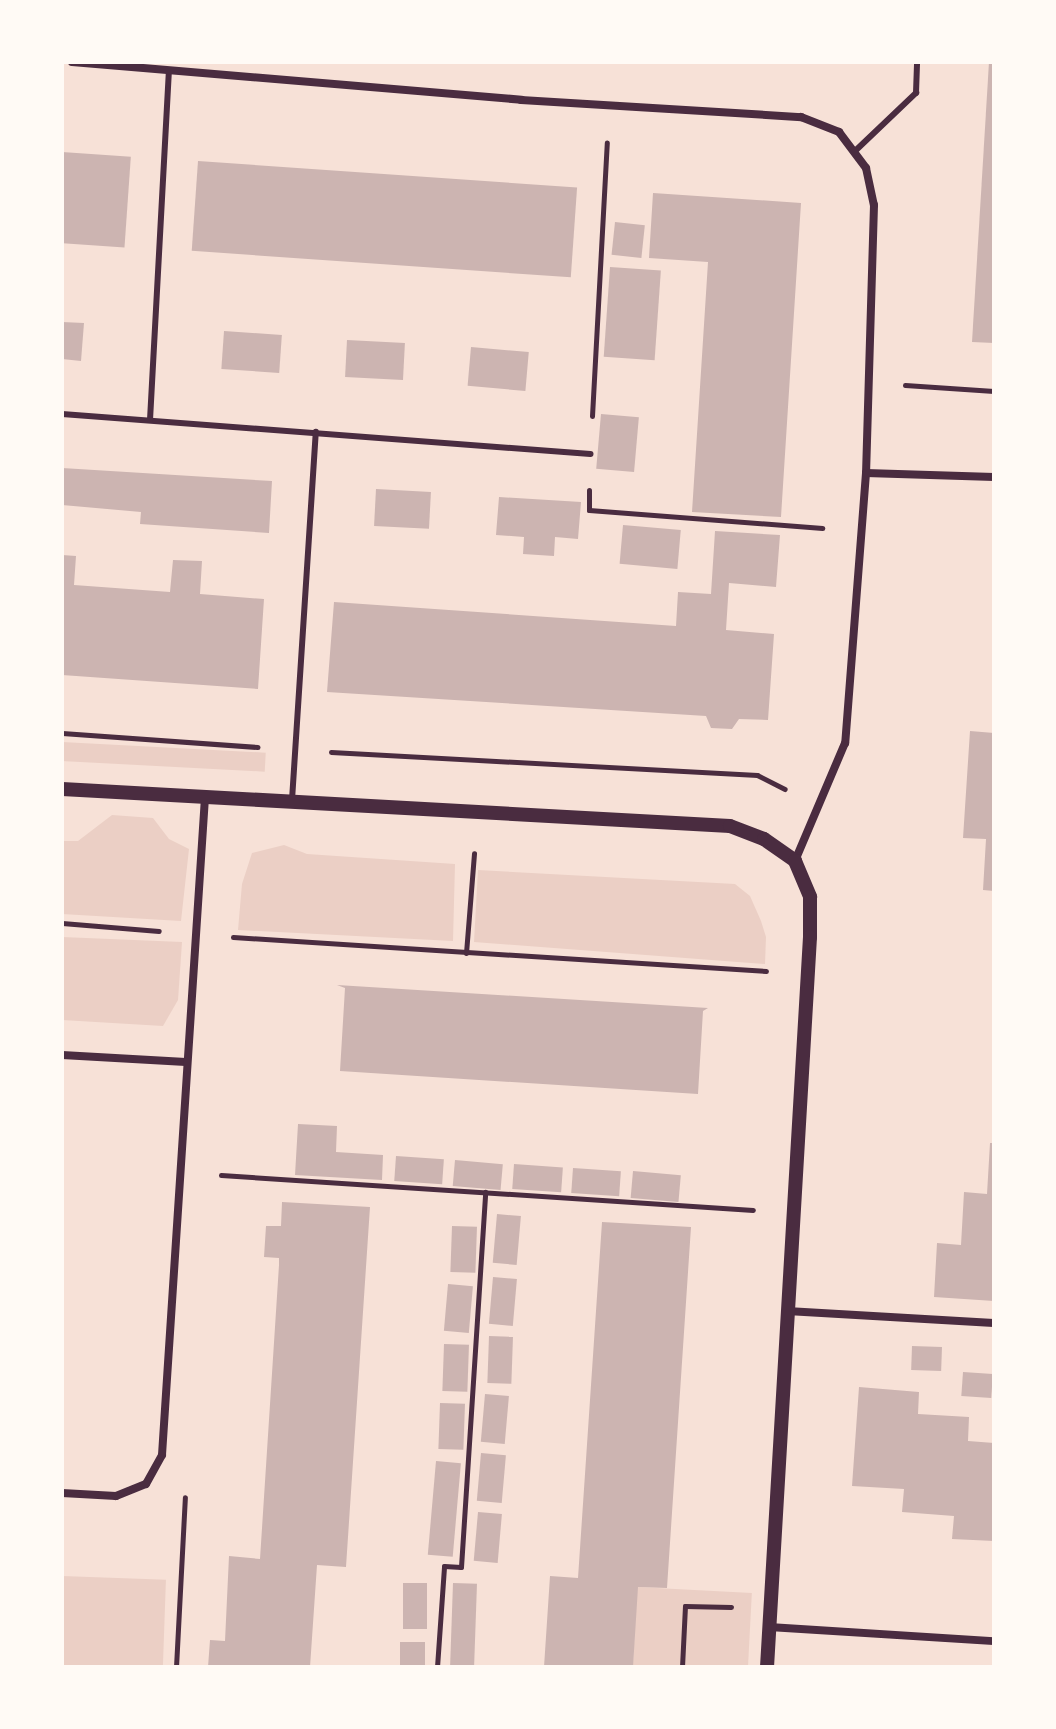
<!DOCTYPE html>
<style>
body{margin:0}
#map{position:relative;width:1056px;height:1729px;overflow:hidden;background:#f7e1d7;font-family:Georgia,serif}
div>[style]{position:absolute}
[style*='--x']{left:calc(var(--x)*1px);top:calc(var(--y)*1px);width:calc(var(--w)*1px);rotate:calc(var(--a)*1deg)}
.green>*{inset:0;background:#ebcfc5;transform-origin:0 0}
.building>*{inset:0;background:#ccb4b1;transform-origin:0 0}
.path>*{height:5px;margin:-2.5px;padding:0 2.5px;transform-origin:2.5px;border-radius:2.5px;background:#4a2c40}
.service>*{height:6px;margin:-3px;padding:0 3px;transform-origin:3px;border-radius:3px;background:#4a2c40}
.minor>*{height:8px;margin:-4px;padding:0 4px;transform-origin:4px;border-radius:4px;background:#4a2c40}
.tertiary>*{height:14px;margin:-7px;padding:0 7px;transform-origin:7px;border-radius:7px;background:#4a2c40}
span{translate:-50% -50%;white-space:nowrap;text-align:center;line-height:1.15;-webkit-text-stroke:8px #fffaf5;paint-order:stroke}
.frame{position:absolute;inset:0;border:64px solid #fffaf5;pointer-events:none}
</style>
<div id="map">
<div class="green">
<i style="left:62px;top:742px;width:204px;height:19px;rotate:3deg"></i>
<i style="clip-path:polygon(112px 815px,153px 818px,169px 839px,189px 849px,181px 921px,62px 914px,62px 841px,78px 841px)"></i>
<i style="clip-path:polygon(284px 845px,307px 854px,455px 864px,453px 941px,238px 930px,242px 884px,252px 853px)"></i>
<i style="clip-path:polygon(478px 870px,735px 884px,750px 896px,761px 921px,766px 937px,765px 964px,474px 942px)"></i>
<i style="clip-path:polygon(62px 937px,182px 942px,178px 1000px,163px 1026px,62px 1020px)"></i>
<i style="left:62px;top:1576px;width:104px;height:91px;rotate:2deg"></i>
<i style="left:637px;top:1587px;width:115px;height:80px;rotate:3deg"></i>
</div>
<div class="building">
<i style="clip-path:polygon(989px 62px,994px 62px,994px 343px,972px 342px)"></i>
<i style="left:62px;top:152px;width:69px;height:91px;rotate:4deg"></i>
<i style="left:198px;top:161px;width:380px;height:90px;rotate:4deg"></i>
<i style="clip-path:polygon(653px 193px,801px 203px,781px 517px,692px 512px,708px 262px,649px 258px)"></i>
<i style="left:615px;top:222px;width:30px;height:33px;rotate:6deg"></i>
<i style="left:610px;top:267px;width:51px;height:90px;rotate:4deg"></i>
<i style="clip-path:polygon(62px 322px,84px 323px,81px 361px,62px 359px)"></i>
<i style="left:224px;top:331px;width:58px;height:38px;rotate:4deg"></i>
<i style="left:347px;top:340px;width:58px;height:37px;rotate:3deg"></i>
<i style="left:471px;top:347px;width:58px;height:39px;rotate:5deg"></i>
<i style="left:601px;top:414px;width:38px;height:55px;rotate:5deg"></i>
<i style="clip-path:polygon(62px 468px,272px 481px,269px 533px,140px 524px,141px 512px,62px 505px)"></i>
<i style="left:376px;top:489px;width:55px;height:37px;rotate:3deg"></i>
<i style="clip-path:polygon(499px 497px,581px 502px,578px 539px,555px 537px,554px 556px,523px 554px,524px 537px,496px 535px)"></i>
<i style="left:623px;top:525px;width:58px;height:39px;rotate:5deg"></i>
<i style="clip-path:polygon(715px 531px,780px 535px,776px 587px,729px 583px,726px 630px,774px 634px,768px 720px,739px 719px,732px 729px,711px 728px,706px 716px,327px 692px,334px 602px,676px 626px,678px 592px,711px 594px)"></i>
<i style="clip-path:polygon(62px 555px,76px 556px,74px 585px,170px 592px,173px 560px,202px 561px,200px 594px,264px 599px,258px 689px,62px 675px)"></i>
<i style="clip-path:polygon(970px 731px,994px 733px,994px 891px,983px 890px,986px 839px,963px 838px)"></i>
<i style="clip-path:polygon(337px 985px,708px 1008px,703px 1011px,698px 1094px,340px 1071px,345px 988px)"></i>
<i style="clip-path:polygon(298px 1124px,337px 1126px,336px 1152px,383px 1155px,382px 1180px,295px 1175px)"></i>
<i style="clip-path:polygon(990px 1143px,994px 1143px,994px 1301px,934px 1297px,937px 1243px,961px 1245px,964px 1192px,987px 1194px)"></i>
<i style="left:396px;top:1156px;width:48px;height:25px;rotate:4deg"></i>
<i style="left:455px;top:1160px;width:48px;height:26px;rotate:5deg"></i>
<i style="left:514px;top:1164px;width:49px;height:25px;rotate:4deg"></i>
<i style="left:573px;top:1168px;width:48px;height:25px;rotate:4deg"></i>
<i style="left:633px;top:1171px;width:48px;height:27px;rotate:5deg"></i>
<i style="clip-path:polygon(282px 1202px,370px 1207px,346px 1567px,317px 1565px,310px 1667px,208px 1667px,210px 1640px,225px 1641px,229px 1556px,260px 1559px,279px 1265px,279px 1258px,264px 1257px,266px 1226px,281px 1226px)"></i>
<i style="left:497px;top:1214px;width:24px;height:49px;rotate:5deg"></i>
<i style="clip-path:polygon(602px 1222px,691px 1227px,667px 1588px,638px 1587px,633px 1667px,544px 1667px,550px 1576px,578px 1578px)"></i>
<i style="left:452px;top:1226px;width:25px;height:46px;rotate:2deg"></i>
<i style="left:493px;top:1277px;width:24px;height:47px;rotate:5deg"></i>
<i style="left:448px;top:1284px;width:25px;height:47px;rotate:5deg"></i>
<i style="left:489px;top:1336px;width:24px;height:47px;rotate:2deg"></i>
<i style="left:444px;top:1344px;width:25px;height:47px;rotate:2deg"></i>
<i style="left:912px;top:1346px;width:30px;height:24px;rotate:2deg"></i>
<i style="left:963px;top:1372px;width:30px;height:24px;rotate:4deg"></i>
<i style="clip-path:polygon(859px 1387px,919px 1392px,918px 1414px,969px 1417px,968px 1441px,994px 1443px,994px 1541px,952px 1539px,954px 1516px,902px 1512px,904px 1489px,852px 1486px)"></i>
<i style="left:485px;top:1394px;width:24px;height:48px;rotate:5deg"></i>
<i style="left:440px;top:1403px;width:25px;height:46px;rotate:2deg"></i>
<i style="left:481px;top:1453px;width:25px;height:48px;rotate:5deg"></i>
<i style="left:436px;top:1461px;width:25px;height:94px;rotate:5deg"></i>
<i style="left:478px;top:1512px;width:24px;height:49px;rotate:5deg"></i>
<i style="left:403px;top:1583px;width:24px;height:46px"></i>
<i style="left:453px;top:1583px;width:24px;height:84px;rotate:2deg"></i>
<i style="left:400px;top:1642px;width:25px;height:25px"></i>
</div>
<div class="path">
<i style="--x:905;--y:385;--w:89;--a:3.9"></i>
<i style="--x:592;--y:416;--w:274;--a:-86.9"></i>
<i style="--x:589;--y:490;--w:20;--a:90"></i>
<i style="--x:589;--y:510;--w:234;--a:4.4"></i>
<i style="--x:62;--y:733;--w:196;--a:4.1"></i>
<i style="--x:331;--y:752;--w:427;--a:3.1"></i>
<i style="--x:757;--y:775;--w:31;--a:27"></i>
<i style="--x:62;--y:923;--w:97;--a:4.7"></i>
<i style="--x:233;--y:937;--w:534;--a:3.65"></i>
<i style="--x:466;--y:953;--w:100;--a:-85.4"></i>
<i style="--x:221;--y:1175;--w:533;--a:3.76"></i>
<i style="--x:176;--y:1667;--w:170;--a:-87"></i>
<i style="--x:437;--y:1667;--w:101;--a:-86"></i>
<i style="--x:444;--y:1566;--w:17;--a:3"></i>
<i style="--x:461;--y:1567;--w:376;--a:-86.3"></i>
<i style="--x:682;--y:1667;--w:61;--a:-87.2"></i>
<i style="--x:685;--y:1606;--w:46;--a:1.2"></i>
</div>
<div class="service">
<i style="--x:854;--y:152;--w:86;--a:-43.6"></i>
<i style="--x:916;--y:93;--w:31;--a:-88"></i>
<i style="--x:62;--y:414;--w:530;--a:4.33"></i>
<i style="--x:150;--y:420;--w:349;--a:-86.9"></i>
<i style="--x:292;--y:800;--w:369;--a:-86.3"></i>
</div>
<div class="minor">
<i style="--x:72;--y:62;--w:451;--a:4.8"></i>
<i style="--x:521;--y:100;--w:281;--a:3.5"></i>
<i style="--x:801;--y:117;--w:41;--a:21.5"></i>
<i style="--x:839;--y:132;--w:45;--a:53.1"></i>
<i style="--x:866;--y:168;--w:38;--a:78"></i>
<i style="--x:874;--y:205;--w:268;--a:91.7"></i>
<i style="--x:866;--y:473;--w:271;--a:94.4"></i>
<i style="--x:845;--y:743;--w:128;--a:113"></i>
<i style="--x:866;--y:473;--w:128;--a:1.8"></i>
<i style="--x:62;--y:1055;--w:124;--a:3.2"></i>
<i style="--x:787;--y:1311;--w:207;--a:3.3"></i>
<i style="--x:62;--y:1493;--w:54;--a:3.2"></i>
<i style="--x:116;--y:1496;--w:32;--a:-22"></i>
<i style="--x:146;--y:1484;--w:33;--a:-61"></i>
<i style="--x:162;--y:1455;--w:658;--a:-86.26"></i>
<i style="--x:769;--y:1627;--w:225;--a:3.6"></i>
</div>
<div class="tertiary">
<i style="--x:62;--y:789;--w:669;--a:3.17"></i>
<i style="--x:730;--y:826;--w:36;--a:21"></i>
<i style="--x:764;--y:839;--w:38;--a:35"></i>
<i style="--x:795;--y:861;--w:39;--a:67"></i>
<i style="--x:810;--y:897;--w:40;--a:90"></i>
<i style="--x:810;--y:937;--w:731;--a:93.37"></i>
</div>
<div class="frame"></div>
</div>
